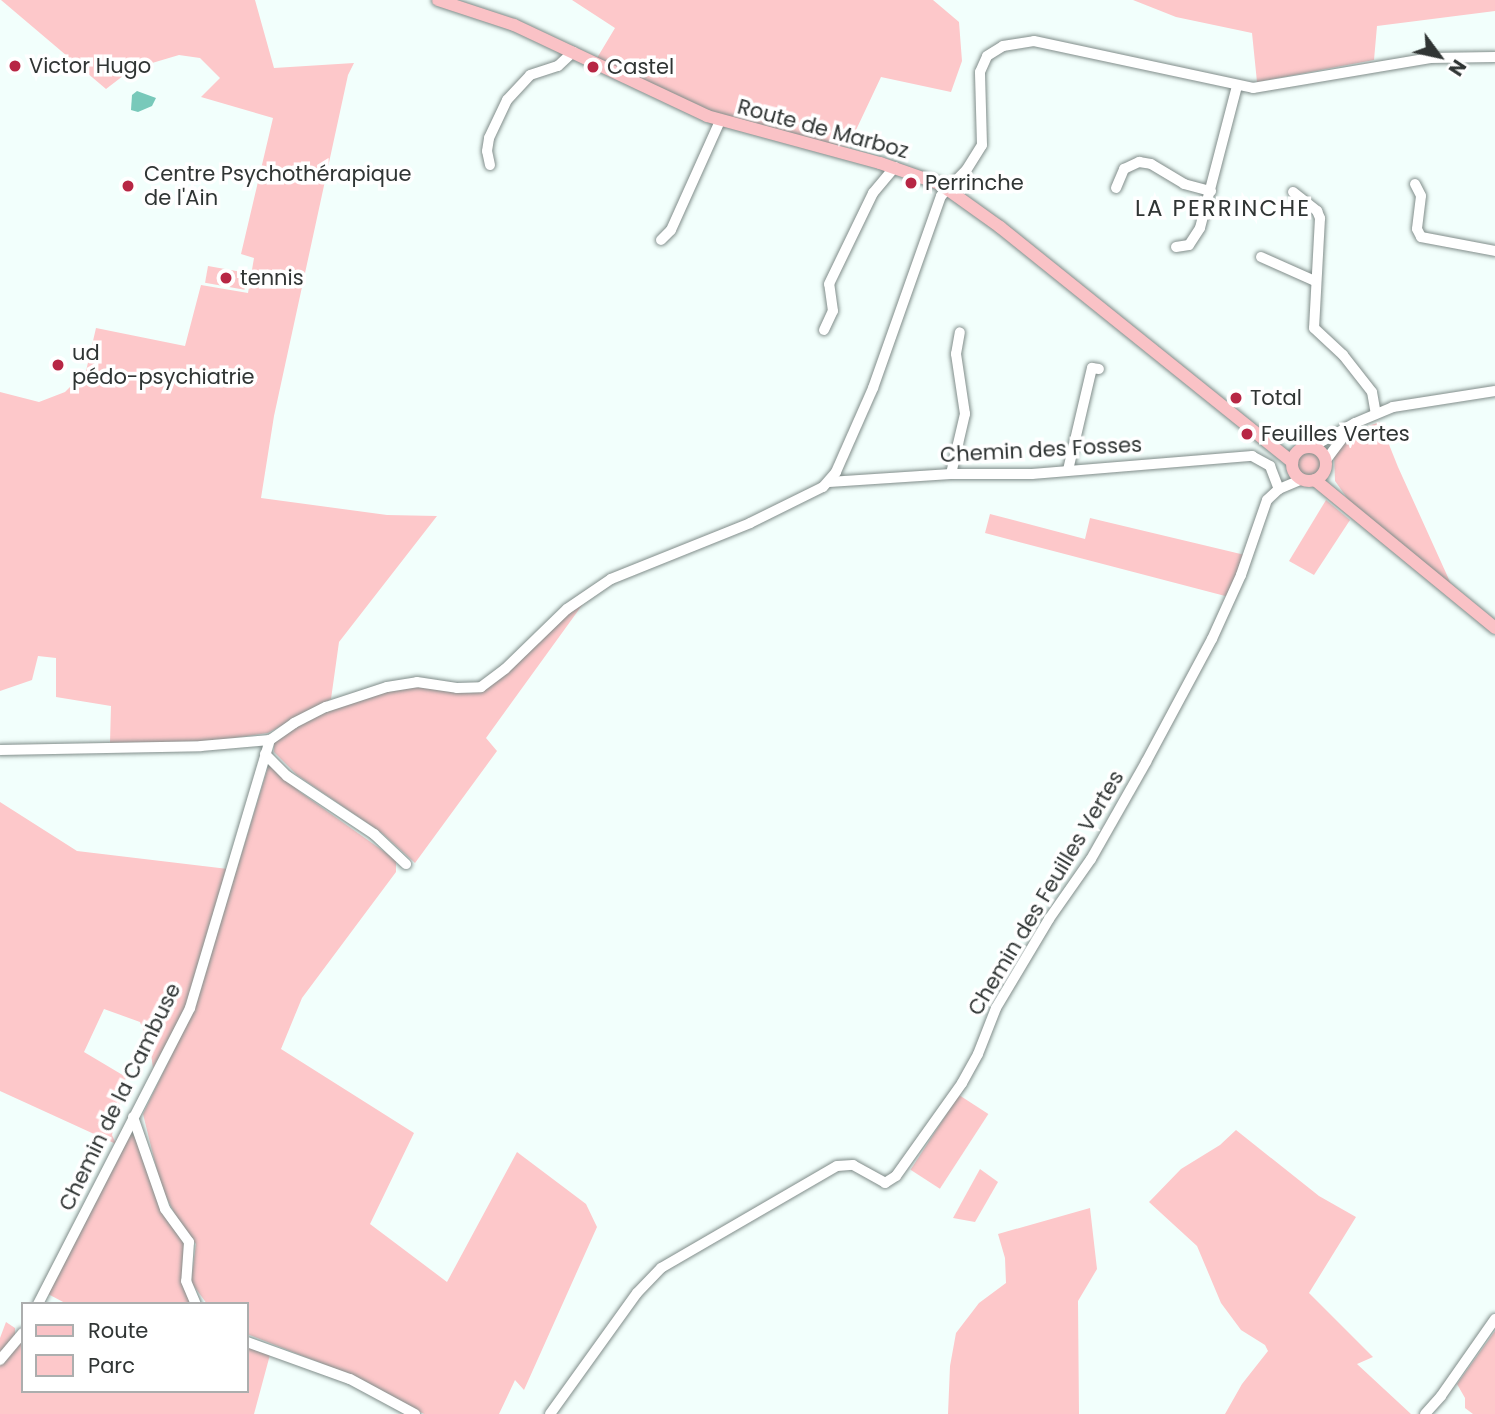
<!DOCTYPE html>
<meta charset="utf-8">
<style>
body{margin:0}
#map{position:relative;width:1495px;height:1414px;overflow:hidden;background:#f2fffc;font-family:Poppins,sans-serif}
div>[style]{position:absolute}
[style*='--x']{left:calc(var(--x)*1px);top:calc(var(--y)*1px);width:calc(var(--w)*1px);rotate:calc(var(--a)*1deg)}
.green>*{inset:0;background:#fdc8ca;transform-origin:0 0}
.round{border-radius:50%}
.water>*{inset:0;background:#78c9ba}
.roads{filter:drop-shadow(0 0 2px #818d8a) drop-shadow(0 0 2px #818d8a)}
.minor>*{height:10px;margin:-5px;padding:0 5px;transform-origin:5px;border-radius:5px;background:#fff}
.major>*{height:12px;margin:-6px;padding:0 6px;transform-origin:6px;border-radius:6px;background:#fac2c6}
.major>.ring{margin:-6px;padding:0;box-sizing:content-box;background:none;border:12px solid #fac2c6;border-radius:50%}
.dots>*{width:19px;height:19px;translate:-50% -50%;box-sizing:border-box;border:4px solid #fff;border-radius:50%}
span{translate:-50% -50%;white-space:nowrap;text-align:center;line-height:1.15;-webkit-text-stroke:7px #fff;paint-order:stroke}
.poi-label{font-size:21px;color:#303534}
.left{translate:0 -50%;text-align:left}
.street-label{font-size:21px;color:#303534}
.neighbourhood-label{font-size:23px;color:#303534;letter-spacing:2px}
.legend{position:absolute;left:21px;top:1302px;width:228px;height:91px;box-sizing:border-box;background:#fff;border:2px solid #acaeae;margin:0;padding:9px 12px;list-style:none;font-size:21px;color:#303534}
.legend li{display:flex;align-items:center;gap:14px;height:35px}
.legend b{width:35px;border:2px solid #acaeae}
.north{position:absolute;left:1404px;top:21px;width:70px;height:70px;-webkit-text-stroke:5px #fff;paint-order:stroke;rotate:123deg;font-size:19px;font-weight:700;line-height:28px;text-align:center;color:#303534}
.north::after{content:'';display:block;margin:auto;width:24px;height:32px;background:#303534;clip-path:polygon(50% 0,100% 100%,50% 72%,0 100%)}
</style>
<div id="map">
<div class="green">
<i style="clip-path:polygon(1px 0,255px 0,274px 68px,354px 63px,348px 75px,274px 416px,261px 498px,387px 515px,437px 516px,339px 642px,331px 699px,268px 733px,208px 742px,110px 743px,111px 706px,56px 697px,56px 658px,38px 656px,32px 680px,0 691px,0 392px,39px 402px,65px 392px,86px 371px,96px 328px,185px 346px,201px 285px,248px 293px,254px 258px,241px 254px,273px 118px,201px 97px,220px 78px,200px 58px,179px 55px,132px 69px,106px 89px)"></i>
<i style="clip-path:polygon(572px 0,933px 0,959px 22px,962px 61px,951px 92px,881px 77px,848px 147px,809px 140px,703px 109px,597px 58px,615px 28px)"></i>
<i style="clip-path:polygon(1133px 0,1495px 0,1495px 11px,1377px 26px,1374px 60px,1257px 82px,1252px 33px,1176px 17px)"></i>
<i style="left:208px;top:266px;width:40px;height:17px;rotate:10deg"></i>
<i style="clip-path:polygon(1380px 422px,1398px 467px,1451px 584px,1366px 517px,1350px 502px,1335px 481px,1334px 455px,1359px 429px)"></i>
<i class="round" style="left:1298px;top:452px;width:24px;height:24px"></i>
<i style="clip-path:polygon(1326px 500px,1350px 520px,1314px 575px,1289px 561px)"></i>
<i style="clip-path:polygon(990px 514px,1085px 539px,1090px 518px,1245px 555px,1229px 597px,985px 533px)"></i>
<i style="clip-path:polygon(588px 597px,486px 738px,497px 751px,415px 863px,382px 833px,297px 775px,274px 752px,274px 740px,293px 727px,343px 705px,393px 689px,417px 685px,470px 693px,489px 686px,554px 623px)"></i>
<i style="clip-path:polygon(269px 764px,300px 792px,396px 860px,396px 872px,302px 998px,281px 1049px,414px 1133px,370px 1224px,447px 1282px,517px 1152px,586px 1204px,597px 1227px,524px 1390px,515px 1380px,499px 1414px,424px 1414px,346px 1373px,247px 1334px,247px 1304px,207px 1304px,191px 1282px,196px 1244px,178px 1220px,161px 1187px,143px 1114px,194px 1009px)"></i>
<i style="clip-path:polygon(0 802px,77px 851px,228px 869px,185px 1010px,153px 1068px,150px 1047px,140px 1022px,104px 1009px,84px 1052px,126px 1077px,112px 1135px,116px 1144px,0 1091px)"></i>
<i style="left:959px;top:1095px;width:35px;height:89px;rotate:33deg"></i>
<i style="clip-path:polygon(133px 1128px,184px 1241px,192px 1304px,67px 1304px,48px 1294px)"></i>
<i style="clip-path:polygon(1236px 1130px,1319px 1196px,1356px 1217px,1309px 1293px,1373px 1357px,1357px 1364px,1411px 1414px,1225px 1414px,1242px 1384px,1268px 1351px,1265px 1345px,1241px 1330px,1221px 1303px,1197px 1246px,1149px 1202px,1181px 1169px,1220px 1145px)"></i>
<i style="clip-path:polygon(980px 1169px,998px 1182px,975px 1222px,953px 1218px)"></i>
<i style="clip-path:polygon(1090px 1208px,1097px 1269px,1078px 1301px,1079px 1414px,948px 1414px,950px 1366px,956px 1333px,979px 1303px,1006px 1283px,1005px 1258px,998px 1234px)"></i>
<i style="clip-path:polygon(6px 1322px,15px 1328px,15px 1337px,23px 1340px,23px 1391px,247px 1391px,247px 1344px,271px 1351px,254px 1414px,0 1414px,0 1338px)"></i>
<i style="clip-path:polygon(1495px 1331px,1495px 1414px,1473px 1414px,1465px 1408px,1465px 1398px,1457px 1384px)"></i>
</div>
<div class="water">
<i style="clip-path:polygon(137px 91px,156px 98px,152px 106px,138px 112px,131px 110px,132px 95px)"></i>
</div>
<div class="roads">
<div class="minor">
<i style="--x:490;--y:165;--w:14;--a:-102"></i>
<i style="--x:487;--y:151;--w:13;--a:-81"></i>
<i style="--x:489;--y:138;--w:42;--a:-64.7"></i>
<i style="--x:507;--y:100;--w:34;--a:-47"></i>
<i style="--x:530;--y:75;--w:29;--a:-18"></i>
<i style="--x:558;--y:66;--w:21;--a:-43"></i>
<i style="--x:1415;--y:184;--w:13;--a:63"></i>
<i style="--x:1421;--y:196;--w:33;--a:97"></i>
<i style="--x:1417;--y:229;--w:9;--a:63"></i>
<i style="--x:1421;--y:237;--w:75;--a:10.7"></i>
<i style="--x:1116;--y:188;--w:21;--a:-67"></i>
<i style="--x:1124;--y:169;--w:17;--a:-25"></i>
<i style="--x:1139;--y:162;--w:12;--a:9"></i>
<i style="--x:1151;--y:164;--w:39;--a:31"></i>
<i style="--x:1184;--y:184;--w:28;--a:15"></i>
<i style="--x:1293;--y:192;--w:31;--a:38"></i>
<i style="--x:1317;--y:211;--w:8;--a:67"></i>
<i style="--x:1320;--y:218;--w:110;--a:93.1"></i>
<i style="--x:1314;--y:328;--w:40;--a:43"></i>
<i style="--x:1343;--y:355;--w:47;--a:51.9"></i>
<i style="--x:1372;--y:392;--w:22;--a:80"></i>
<i style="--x:661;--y:240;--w:14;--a:-45"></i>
<i style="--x:671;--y:230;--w:120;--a:-65.8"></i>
<i style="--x:1176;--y:247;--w:13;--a:-9"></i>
<i style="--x:1189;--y:245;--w:20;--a:-57"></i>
<i style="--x:1200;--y:228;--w:147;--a:-75.4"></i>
<i style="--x:1261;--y:257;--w:59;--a:24"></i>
<i style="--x:824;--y:330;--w:21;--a:-65"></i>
<i style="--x:833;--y:311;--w:27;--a:-98"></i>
<i style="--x:829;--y:284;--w:101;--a:-64.2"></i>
<i style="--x:873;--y:193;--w:34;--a:-50"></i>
<i style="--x:1312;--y:447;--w:49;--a:-29.2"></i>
<i style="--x:1355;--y:423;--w:41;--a:-22.8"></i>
<i style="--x:1393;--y:407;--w:103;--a:-8.9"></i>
<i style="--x:1326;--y:460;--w:34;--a:-53"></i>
<i style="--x:1068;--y:470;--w:105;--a:-76.8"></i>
<i style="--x:1092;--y:368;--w:7;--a:8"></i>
<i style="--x:951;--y:474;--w:62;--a:-76.9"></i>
<i style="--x:965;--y:414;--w:61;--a:-98.5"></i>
<i style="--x:956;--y:354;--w:22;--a:-80"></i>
<i style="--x:829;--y:482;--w:122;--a:-3.8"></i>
<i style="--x:951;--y:474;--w:81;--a:0"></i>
<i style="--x:1032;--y:474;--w:221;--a:-4.7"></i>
<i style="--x:1252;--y:456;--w:21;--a:29"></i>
<i style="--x:1270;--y:466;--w:25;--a:69"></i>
<i style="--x:0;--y:750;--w:201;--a:-1.1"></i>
<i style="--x:201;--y:746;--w:69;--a:-5"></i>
<i style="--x:270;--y:740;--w:29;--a:-35"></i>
<i style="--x:294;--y:723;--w:36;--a:-27"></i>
<i style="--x:326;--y:707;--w:64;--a:-18.2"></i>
<i style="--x:387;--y:687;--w:30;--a:-9"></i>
<i style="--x:417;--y:682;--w:40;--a:8.5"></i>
<i style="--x:457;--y:688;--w:24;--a:-2"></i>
<i style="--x:481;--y:687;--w:30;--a:-37"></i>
<i style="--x:505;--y:669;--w:86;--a:-44.1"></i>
<i style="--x:567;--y:609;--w:53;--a:-34.3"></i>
<i style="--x:611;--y:579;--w:150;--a:-21.9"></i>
<i style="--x:750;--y:523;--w:81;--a:-26.3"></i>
<i style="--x:823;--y:487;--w:20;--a:-49"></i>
<i style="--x:836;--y:472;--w:92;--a:-66.2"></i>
<i style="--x:873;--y:388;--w:204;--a:-70.5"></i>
<i style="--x:941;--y:196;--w:37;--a:-46"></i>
<i style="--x:967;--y:169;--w:28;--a:-58"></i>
<i style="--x:982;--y:145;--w:73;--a:-91.6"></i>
<i style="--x:980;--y:72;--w:17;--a:-66"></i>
<i style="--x:987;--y:56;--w:19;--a:-32"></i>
<i style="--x:1003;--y:46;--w:31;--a:-9"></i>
<i style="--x:1034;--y:41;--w:224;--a:12.1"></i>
<i style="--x:1253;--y:88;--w:180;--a:-9.6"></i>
<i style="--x:1430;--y:58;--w:65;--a:-0.9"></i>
<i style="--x:265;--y:754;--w:31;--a:45"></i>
<i style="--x:287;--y:776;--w:105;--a:33.7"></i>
<i style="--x:374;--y:834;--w:44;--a:43.2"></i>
<i style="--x:133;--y:1117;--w:97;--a:70.8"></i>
<i style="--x:165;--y:1209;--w:41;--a:54"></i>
<i style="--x:189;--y:1242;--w:39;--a:94"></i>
<i style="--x:186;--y:1281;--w:25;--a:67"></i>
<i style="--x:38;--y:1304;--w:333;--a:-62.8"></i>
<i style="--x:190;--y:1008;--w:280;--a:-73.4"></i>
<i style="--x:247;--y:1342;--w:109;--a:19.8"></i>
<i style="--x:350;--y:1379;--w:74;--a:28.3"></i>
<i style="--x:0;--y:1360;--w:35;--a:-50"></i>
<i style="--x:550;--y:1414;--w:149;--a:-54.3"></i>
<i style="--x:637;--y:1293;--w:35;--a:-46"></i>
<i style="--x:661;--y:1268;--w:203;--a:-30.1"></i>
<i style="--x:837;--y:1166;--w:16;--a:-4"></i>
<i style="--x:853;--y:1165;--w:37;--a:29"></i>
<i style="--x:885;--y:1183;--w:13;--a:-32"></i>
<i style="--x:896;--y:1176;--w:114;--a:-54.6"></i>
<i style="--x:962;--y:1083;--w:33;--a:-61"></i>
<i style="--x:978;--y:1054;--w:49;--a:-68.6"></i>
<i style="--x:996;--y:1008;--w:104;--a:-59.2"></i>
<i style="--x:1049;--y:919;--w:73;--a:-55"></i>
<i style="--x:1091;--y:859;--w:112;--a:-60.4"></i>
<i style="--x:1146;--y:762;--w:140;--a:-61.8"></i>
<i style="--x:1212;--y:639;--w:70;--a:-65.6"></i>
<i style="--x:1241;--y:575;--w:79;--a:-70.9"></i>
<i style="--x:1267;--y:500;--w:16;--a:-43"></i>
<i style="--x:1279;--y:489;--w:25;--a:-23"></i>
<i style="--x:1425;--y:1414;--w:24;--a:-48"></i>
<i style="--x:1441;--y:1396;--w:94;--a:-55"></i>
</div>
<div class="major">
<i style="--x:438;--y:0;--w:80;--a:18.2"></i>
<i style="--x:514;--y:25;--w:213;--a:25.2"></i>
<i style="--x:707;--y:116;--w:179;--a:15.2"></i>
<i style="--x:880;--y:163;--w:64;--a:19.3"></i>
<i style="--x:940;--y:184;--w:74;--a:35.6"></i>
<i style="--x:1000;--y:227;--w:375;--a:38.8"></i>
<i class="ring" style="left:1292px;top:447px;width:22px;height:22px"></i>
<i style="--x:1315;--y:480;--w:233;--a:39.4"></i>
</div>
</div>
<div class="dots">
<i style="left:15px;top:66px;background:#b72644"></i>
<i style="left:593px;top:67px;background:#b72644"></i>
<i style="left:911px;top:183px;background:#b72644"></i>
<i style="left:128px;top:186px;background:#b72644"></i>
<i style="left:226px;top:278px;background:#b72644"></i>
<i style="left:58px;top:365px;background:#b72644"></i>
<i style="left:1236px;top:398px;background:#b72644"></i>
<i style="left:1247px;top:434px;background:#b72644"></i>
</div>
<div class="poi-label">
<span class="left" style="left:29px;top:66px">Victor Hugo</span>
<span class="left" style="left:607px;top:67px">Castel</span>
<span class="left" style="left:144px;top:186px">Centre Psychothérapique<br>de l'Ain</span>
<span class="left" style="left:925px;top:183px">Perrinche</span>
<span class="left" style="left:240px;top:278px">tennis</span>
<span class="left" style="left:72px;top:365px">ud<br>pédo-psychiatrie</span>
<span class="left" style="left:1250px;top:398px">Total</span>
<span class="left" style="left:1261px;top:434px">Feuilles Vertes</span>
</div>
<div class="street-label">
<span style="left:823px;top:129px;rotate:15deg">Route de Marboz</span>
<span style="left:1041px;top:450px;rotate:-3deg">Chemin des Fosses</span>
<span style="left:1046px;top:893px;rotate:-59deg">Chemin des Feuilles Vertes</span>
<span style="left:120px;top:1097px;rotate:-64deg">Chemin de la Cambuse</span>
</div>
<div class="neighbourhood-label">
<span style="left:1223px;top:208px">LA PERRINCHE</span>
</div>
<ul class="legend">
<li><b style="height:9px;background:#fac2c6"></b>Route</li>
<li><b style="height:19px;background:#fdc8ca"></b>Parc</li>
</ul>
<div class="north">N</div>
</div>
